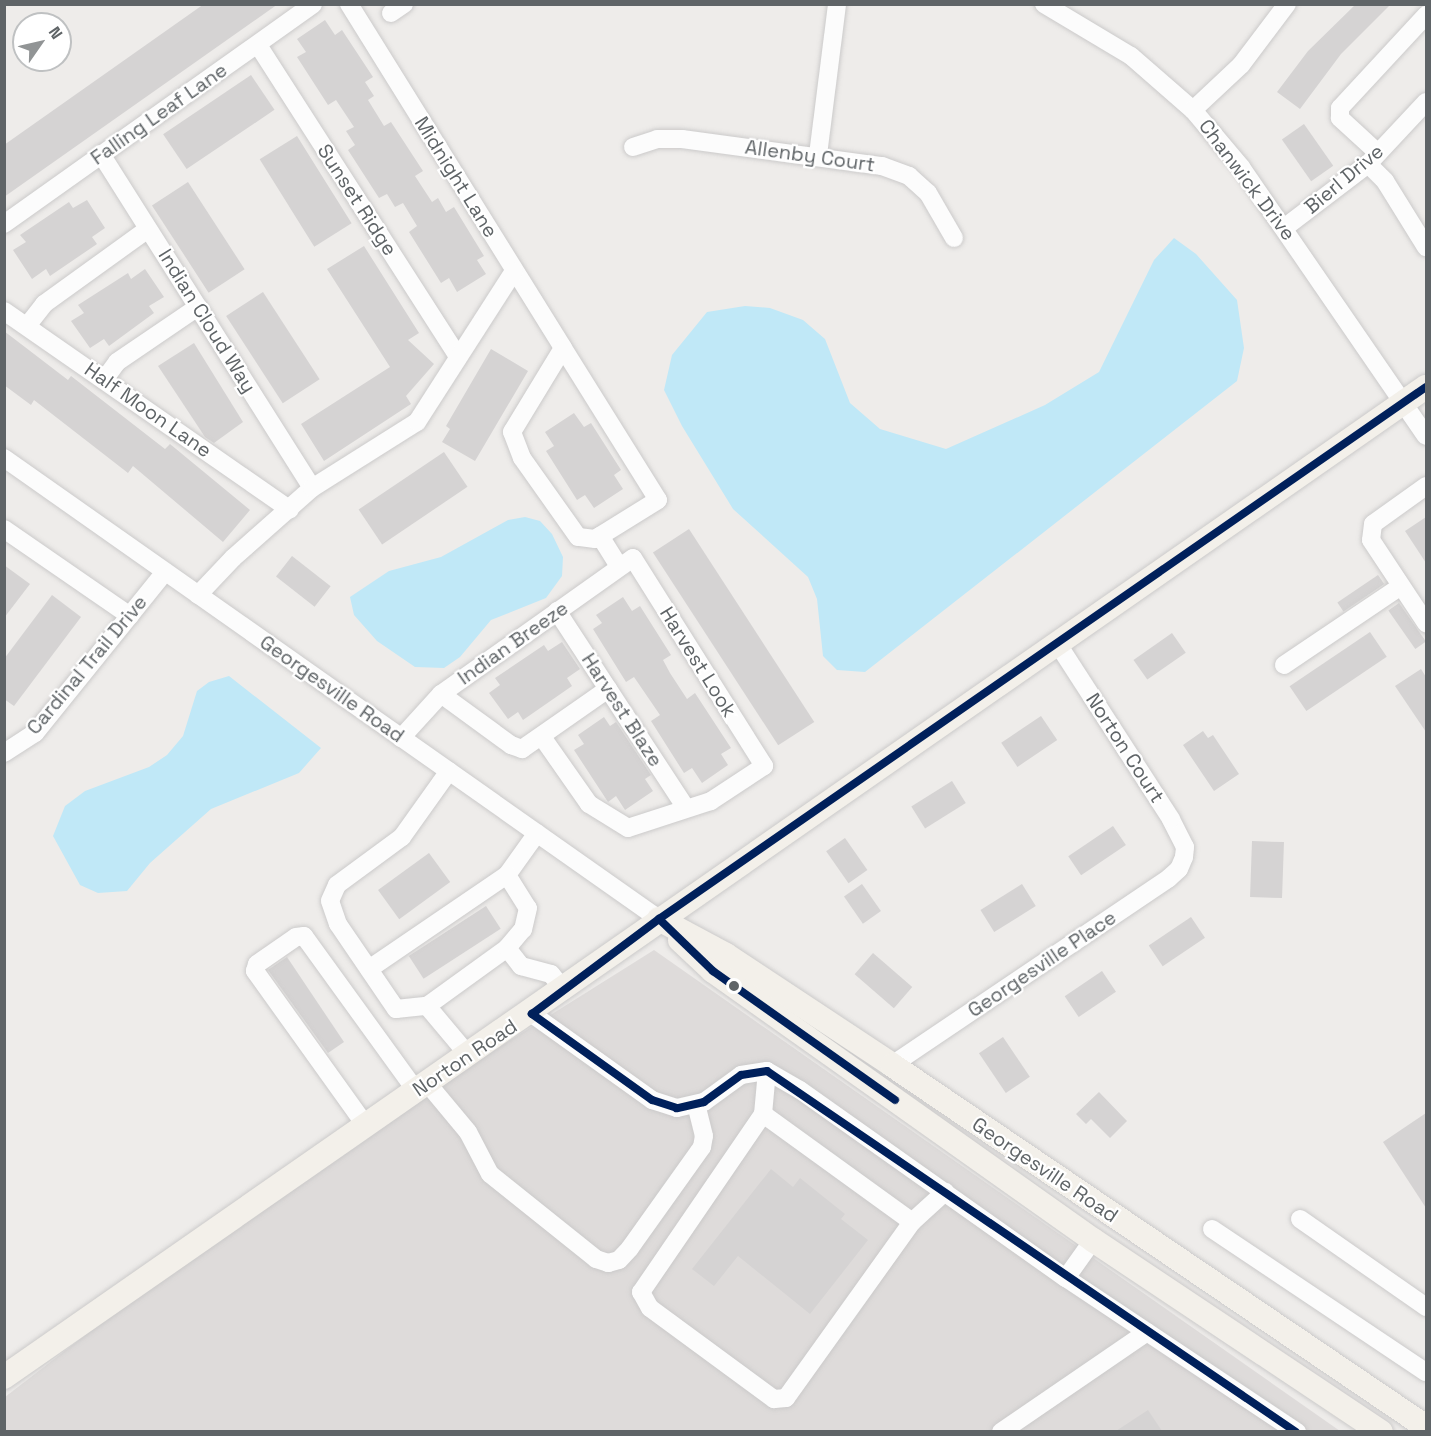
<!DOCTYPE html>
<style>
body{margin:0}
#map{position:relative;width:1431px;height:1436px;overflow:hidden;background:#eeecea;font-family:"Space Grotesk",sans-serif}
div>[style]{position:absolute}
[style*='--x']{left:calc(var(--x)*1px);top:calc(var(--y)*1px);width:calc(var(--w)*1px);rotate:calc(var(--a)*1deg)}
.industrial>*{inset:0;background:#dedbda}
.water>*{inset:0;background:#c0e8f7}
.building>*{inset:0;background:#d5d3d3;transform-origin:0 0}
.roads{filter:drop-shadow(0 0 2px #cbcaca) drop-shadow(0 0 2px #cbcaca)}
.minor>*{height:18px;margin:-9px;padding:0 9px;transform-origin:9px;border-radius:9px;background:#fcfcfc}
.major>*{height:24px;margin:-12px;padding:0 12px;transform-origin:12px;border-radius:12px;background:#f3f0ea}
.bus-1>*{height:8px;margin:-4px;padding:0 4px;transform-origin:4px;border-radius:4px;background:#00205b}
.dots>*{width:16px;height:16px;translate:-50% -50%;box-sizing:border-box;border:3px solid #fff;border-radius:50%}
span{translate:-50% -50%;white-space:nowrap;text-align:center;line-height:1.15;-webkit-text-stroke:4.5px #fff;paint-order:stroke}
.street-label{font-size:20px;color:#5f6467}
.frame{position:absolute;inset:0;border:6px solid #5f6467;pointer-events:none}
.north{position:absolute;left:12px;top:12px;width:60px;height:60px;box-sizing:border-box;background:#fff;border:2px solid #bfc1c2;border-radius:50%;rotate:56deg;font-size:16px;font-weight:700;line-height:24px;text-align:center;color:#5f6467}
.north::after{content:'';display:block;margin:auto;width:21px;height:27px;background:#919495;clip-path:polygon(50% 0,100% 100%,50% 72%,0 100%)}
</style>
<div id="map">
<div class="industrial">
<i style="clip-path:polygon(654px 950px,1340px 1431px,5px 1432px,5px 1397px,283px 1183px)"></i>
</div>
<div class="water">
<i style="clip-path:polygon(1174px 238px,1196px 254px,1237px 300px,1244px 348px,1237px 381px,865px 672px,837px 670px,823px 656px,817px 599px,808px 577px,733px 509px,682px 426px,664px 390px,672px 355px,707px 312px,745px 306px,770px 308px,803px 320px,825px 339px,850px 403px,880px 429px,946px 449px,1045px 405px,1099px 372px,1154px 260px)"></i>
<i style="clip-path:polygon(525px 517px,540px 521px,552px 534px,563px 557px,562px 576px,546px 598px,491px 620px,460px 657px,444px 668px,415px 667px,377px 641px,354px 615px,350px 597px,389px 571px,441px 557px,508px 520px)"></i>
<i style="clip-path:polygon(229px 676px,321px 748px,299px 773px,211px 809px,150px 863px,127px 891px,98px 893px,80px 885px,53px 836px,65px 806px,85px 791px,149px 767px,167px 755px,183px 736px,197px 691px,209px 682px)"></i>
</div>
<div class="building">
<i style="clip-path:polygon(204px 4px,278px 4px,4px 197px,4px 145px)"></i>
<i style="clip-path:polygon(1356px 4px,1391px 4px,1341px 54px,1300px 109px,1277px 92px,1308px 51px)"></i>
<i style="clip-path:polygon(325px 20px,335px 35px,342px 30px,373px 77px,365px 82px,374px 96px,368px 100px,384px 126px,391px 122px,423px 171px,415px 176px,432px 202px,438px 198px,446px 212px,454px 207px,484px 256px,477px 260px,486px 274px,457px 292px,449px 278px,441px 283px,409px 232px,417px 226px,403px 203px,395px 207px,387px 194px,379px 198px,348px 150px,355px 145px,346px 131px,354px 127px,336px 100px,328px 105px,297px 57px,306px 52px,297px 39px)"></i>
<i style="left:251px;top:75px;width:42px;height:106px;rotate:56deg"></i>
<i style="left:1304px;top:124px;width:51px;height:27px;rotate:55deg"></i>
<i style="left:297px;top:136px;width:103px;height:44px;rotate:58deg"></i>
<i style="left:188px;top:182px;width:104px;height:43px;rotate:57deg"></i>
<i style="clip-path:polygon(87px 200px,105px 228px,92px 237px,97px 244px,50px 276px,46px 269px,32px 279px,13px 250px,26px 242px,20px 235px,69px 202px,73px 208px)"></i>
<i style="clip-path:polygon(364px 246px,419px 333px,408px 340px,434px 364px,406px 396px,411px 404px,324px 461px,301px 424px,390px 367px,327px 269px)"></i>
<i style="clip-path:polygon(145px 269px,164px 297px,149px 306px,154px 313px,109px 346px,104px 339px,90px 348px,71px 321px,84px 313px,78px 305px,128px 273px,131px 279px)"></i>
<i style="left:263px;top:292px;width:104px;height:44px;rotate:57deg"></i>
<i style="clip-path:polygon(4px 331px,68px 380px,71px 376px,165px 449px,170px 444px,250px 510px,223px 542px,133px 466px,128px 473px,34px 400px,31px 405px,4px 385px)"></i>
<i style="clip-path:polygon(194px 343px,243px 422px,214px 443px,205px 437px,158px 366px)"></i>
<i style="clip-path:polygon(491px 349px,528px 371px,475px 461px,442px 442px,450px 429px,446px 426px)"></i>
<i style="clip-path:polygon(574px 413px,584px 427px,591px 423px,621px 470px,614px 475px,623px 489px,594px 508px,585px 495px,577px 500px,546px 451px,554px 446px,545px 432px)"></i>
<i style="left:444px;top:452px;width:42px;height:103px;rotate:56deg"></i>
<i style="clip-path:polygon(1426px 517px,1426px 563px,1405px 531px)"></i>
<i style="left:689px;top:529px;width:230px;height:43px;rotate:57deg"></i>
<i style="left:292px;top:556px;width:49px;height:26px;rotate:38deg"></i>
<i style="clip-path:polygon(4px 565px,30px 584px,4px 618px)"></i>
<i style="left:1378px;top:575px;width:11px;height:49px;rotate:56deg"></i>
<i style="clip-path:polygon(52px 595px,81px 617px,14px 706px,4px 699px,4px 659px)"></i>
<i style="clip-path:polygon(623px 597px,632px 611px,640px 606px,671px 655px,663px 660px,670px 673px,687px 699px,695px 693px,731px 748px,721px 754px,728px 765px,702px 783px,692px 768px,684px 773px,651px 721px,660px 715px,634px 677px,626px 682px,593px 629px,602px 623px,596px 615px)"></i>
<i style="left:1399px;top:603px;width:47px;height:13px;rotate:55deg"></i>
<i style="left:1370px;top:632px;width:30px;height:97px;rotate:56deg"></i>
<i style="left:1172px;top:633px;width:24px;height:47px;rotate:55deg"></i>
<i style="clip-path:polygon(562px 642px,580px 669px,567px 678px,572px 686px,523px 720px,518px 712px,508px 719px,489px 693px,500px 685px,495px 678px,544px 645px,548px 651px)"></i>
<i style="clip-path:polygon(1421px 669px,1426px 677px,1426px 732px,1395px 686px)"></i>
<i style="left:1041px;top:716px;width:29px;height:48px;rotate:56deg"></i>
<i style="clip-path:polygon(604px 717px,610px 726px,616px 722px,651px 775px,645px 779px,653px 791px,625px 810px,616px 796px,608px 802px,574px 750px,584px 744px,578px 735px)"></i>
<i style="clip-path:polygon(1203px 731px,1208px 738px,1213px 735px,1239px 774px,1214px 791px,1183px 745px)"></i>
<i style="left:952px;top:781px;width:26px;height:48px;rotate:58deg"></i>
<i style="left:1113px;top:826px;width:23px;height:54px;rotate:56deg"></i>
<i style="left:845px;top:838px;width:39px;height:23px;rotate:55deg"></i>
<i style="left:1252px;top:841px;width:32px;height:56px;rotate:2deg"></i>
<i style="left:429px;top:853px;width:36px;height:63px;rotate:54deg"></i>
<i style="left:862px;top:884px;width:33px;height:22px;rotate:55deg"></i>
<i style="left:1022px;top:884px;width:26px;height:49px;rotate:58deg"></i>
<i style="left:486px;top:906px;width:27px;height:92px;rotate:57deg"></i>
<i style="left:1191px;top:917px;width:25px;height:51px;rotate:56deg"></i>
<i style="left:873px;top:953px;width:52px;height:28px;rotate:41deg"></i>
<i style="clip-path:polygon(287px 957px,344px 1042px,328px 1053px,268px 970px)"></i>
<i style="left:1102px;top:971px;width:25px;height:45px;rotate:56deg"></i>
<i style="left:1003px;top:1037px;width:48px;height:29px;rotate:56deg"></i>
<i style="clip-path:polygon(1099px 1092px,1127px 1121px,1110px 1138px,1091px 1119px,1086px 1124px,1076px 1114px)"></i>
<i style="clip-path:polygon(1426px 1113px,1426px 1208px,1383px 1142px)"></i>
<i style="clip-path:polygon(771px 1169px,793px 1187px,800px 1178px,845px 1214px,841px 1219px,868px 1240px,810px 1314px,738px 1256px,714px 1286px,692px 1269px)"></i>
<i style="clip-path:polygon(1148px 1410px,1162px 1431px,1116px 1431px)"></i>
</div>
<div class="roads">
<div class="minor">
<i style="--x:349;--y:4;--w:405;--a:58.1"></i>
<i style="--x:1044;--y:4;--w:101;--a:30.9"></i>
<i style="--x:1131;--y:56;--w:82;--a:41.1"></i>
<i style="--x:1193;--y:110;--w:75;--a:49.9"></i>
<i style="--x:1241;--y:167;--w:326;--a:55.5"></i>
<i style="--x:391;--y:13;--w:16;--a:-35"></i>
<i style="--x:258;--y:45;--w:368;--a:57.3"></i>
<i style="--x:1193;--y:110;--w:66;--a:-43.2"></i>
<i style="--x:1241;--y:65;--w:76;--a:-53"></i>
<i style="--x:633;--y:147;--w:25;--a:-18"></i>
<i style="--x:657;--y:139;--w:25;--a:0"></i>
<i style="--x:682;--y:139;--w:202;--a:7.7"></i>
<i style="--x:882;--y:166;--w:29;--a:20"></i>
<i style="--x:909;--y:176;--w:25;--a:42"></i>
<i style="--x:928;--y:193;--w:52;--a:60"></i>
<i style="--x:1378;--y:153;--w:52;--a:-137.4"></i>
<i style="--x:1340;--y:118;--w:10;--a:-90"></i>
<i style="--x:1340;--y:108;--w:127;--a:-47.2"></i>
<i style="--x:101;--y:154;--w:395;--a:57.7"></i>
<i style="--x:818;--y:155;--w:152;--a:-82.8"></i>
<i style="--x:1368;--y:164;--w:24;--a:45"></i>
<i style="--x:1385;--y:181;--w:78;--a:58.2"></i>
<i style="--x:4;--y:224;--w:379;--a:-35.4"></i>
<i style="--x:1284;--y:228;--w:106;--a:-37.3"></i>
<i style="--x:1368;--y:164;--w:85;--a:-46.9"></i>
<i style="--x:4;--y:311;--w:348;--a:34.8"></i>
<i style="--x:27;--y:326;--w:28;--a:-52"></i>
<i style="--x:44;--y:304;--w:128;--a:-35.8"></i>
<i style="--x:563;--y:348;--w:179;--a:58"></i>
<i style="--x:658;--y:500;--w:74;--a:148.2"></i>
<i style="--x:595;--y:539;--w:17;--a:-173"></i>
<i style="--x:578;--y:537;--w:97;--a:-125.3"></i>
<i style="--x:522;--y:458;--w:28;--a:-111"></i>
<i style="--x:512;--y:432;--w:98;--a:-58.7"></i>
<i style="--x:104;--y:380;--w:22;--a:-54"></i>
<i style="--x:117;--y:362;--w:98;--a:-34.2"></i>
<i style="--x:4;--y:458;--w:801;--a:35.14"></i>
<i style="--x:1426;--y:486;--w:65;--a:144.4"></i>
<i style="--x:1373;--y:524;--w:16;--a:97"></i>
<i style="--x:1371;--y:540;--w:100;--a:56.5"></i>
<i style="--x:4;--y:529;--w:153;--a:34.6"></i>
<i style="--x:600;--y:536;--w:36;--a:58"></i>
<i style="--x:198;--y:595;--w:51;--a:-46.6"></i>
<i style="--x:233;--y:558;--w:106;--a:-41.5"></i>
<i style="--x:312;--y:488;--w:124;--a:-32.2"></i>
<i style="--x:417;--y:422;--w:179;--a:-57.3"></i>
<i style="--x:557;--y:611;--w:235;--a:56.8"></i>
<i style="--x:1284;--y:665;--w:141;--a:-34"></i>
<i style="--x:441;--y:694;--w:87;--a:36.1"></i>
<i style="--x:511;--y:745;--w:12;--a:20"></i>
<i style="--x:522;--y:749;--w:105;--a:-34.9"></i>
<i style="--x:401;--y:738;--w:59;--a:-47.7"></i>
<i style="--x:441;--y:694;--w:235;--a:-35.3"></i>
<i style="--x:633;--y:558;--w:246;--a:57.8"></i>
<i style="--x:764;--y:766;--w:64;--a:146.6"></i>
<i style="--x:711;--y:801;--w:87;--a:162"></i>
<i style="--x:628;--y:828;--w:46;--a:-148.4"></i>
<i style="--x:589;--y:804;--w:82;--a:-125"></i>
<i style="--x:4;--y:753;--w:37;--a:-33"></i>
<i style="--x:35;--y:733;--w:207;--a:-51.1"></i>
<i style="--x:449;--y:771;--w:81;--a:125.5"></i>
<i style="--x:402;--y:837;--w:81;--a:143.6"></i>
<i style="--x:337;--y:885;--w:17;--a:114"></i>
<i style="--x:330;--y:901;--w:24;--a:71"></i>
<i style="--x:338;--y:924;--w:103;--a:55.7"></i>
<i style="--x:396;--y:1009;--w:31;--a:-6"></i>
<i style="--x:427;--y:1006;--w:99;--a:-35.9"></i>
<i style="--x:537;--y:833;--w:52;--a:125.5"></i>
<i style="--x:507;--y:875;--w:39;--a:58"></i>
<i style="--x:528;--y:908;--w:22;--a:103"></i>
<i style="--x:523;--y:929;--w:25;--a:130"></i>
<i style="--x:507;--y:948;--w:23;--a:52"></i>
<i style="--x:521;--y:966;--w:31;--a:15"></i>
<i style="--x:551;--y:974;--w:21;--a:51"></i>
<i style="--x:369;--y:969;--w:167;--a:-34.3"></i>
<i style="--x:427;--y:1006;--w:65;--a:50"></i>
<i style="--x:532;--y:1014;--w:148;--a:35.6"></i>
<i style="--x:652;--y:1100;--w:26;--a:18"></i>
<i style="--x:677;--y:1108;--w:28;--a:-13"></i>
<i style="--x:704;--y:1102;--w:46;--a:-36.1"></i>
<i style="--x:741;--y:1075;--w:26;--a:-9"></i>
<i style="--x:767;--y:1071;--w:38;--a:30"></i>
<i style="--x:800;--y:1090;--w:326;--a:35.3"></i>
<i style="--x:1066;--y:1278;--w:278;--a:33.7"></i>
<i style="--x:892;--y:1065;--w:334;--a:-34"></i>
<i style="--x:1169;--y:878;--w:13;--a:-42"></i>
<i style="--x:1179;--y:869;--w:13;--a:-67"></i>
<i style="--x:1184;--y:857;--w:10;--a:-84"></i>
<i style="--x:1185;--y:847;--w:31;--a:-117"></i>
<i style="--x:1171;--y:819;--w:210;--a:-122.9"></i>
<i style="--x:767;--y:1071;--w:43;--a:95.3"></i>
<i style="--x:763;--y:1114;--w:184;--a:35.9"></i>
<i style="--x:912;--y:1222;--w:45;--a:-42.3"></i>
<i style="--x:428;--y:1084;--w:62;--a:50.2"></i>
<i style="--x:468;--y:1132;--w:47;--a:62.4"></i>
<i style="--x:490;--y:1174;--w:136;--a:38.7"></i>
<i style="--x:596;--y:1259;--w:13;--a:18"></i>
<i style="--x:608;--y:1263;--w:11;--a:-15"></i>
<i style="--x:619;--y:1260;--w:16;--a:-47"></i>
<i style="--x:630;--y:1248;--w:124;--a:-54.5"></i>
<i style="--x:702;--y:1147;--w:11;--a:-80"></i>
<i style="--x:704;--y:1136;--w:33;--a:-104"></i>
<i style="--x:763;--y:1114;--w:216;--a:124.4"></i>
<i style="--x:641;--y:1292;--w:18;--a:61"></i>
<i style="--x:650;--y:1308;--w:154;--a:36.3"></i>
<i style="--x:774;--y:1399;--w:12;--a:-5"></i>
<i style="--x:786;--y:1398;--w:216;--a:-54.4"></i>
<i style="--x:366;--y:1126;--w:191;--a:-125.6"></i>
<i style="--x:255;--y:971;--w:7;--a:-74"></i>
<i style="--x:257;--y:964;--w:47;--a:-34.7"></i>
<i style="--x:296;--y:937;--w:8;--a:-7"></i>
<i style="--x:304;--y:936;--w:191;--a:54.1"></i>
<i style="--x:1300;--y:1219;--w:154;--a:34.9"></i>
<i style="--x:1212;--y:1229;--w:257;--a:33.8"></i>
<i style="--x:1066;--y:1278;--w:47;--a:-54.6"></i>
<i style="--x:1001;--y:1432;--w:177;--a:-34.4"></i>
</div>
<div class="major">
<i style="--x:659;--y:919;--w:76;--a:28.2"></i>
<i style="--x:726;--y:955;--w:199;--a:33.5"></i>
<i style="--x:892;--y:1065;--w:645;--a:34.13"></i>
<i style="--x:680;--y:940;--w:45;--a:43.2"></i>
<i style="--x:713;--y:971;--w:466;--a:35.3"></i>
<i style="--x:1093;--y:1240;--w:346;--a:33.7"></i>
<i style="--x:4;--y:1377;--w:1733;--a:-34.85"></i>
</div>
</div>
<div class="bus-1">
<i style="--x:659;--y:919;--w:75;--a:43.9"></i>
<i style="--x:713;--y:971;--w:223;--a:35.3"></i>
<i style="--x:1296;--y:1432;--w:640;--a:-145.69"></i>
<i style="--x:767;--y:1071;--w:26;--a:171"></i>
<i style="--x:741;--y:1075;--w:46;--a:143.9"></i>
<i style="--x:704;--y:1102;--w:28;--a:167"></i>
<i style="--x:677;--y:1108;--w:26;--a:-162"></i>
<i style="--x:652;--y:1100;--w:148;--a:-144.4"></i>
<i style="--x:532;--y:1014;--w:159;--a:-36.8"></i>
<i style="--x:659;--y:919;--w:933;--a:-34.75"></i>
</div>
<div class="dots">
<i style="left:734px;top:986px;background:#5f6467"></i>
</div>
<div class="street-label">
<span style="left:159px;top:114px;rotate:-35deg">Falling Leaf Lane</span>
<span style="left:810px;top:156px;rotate:8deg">Allenby Court</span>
<span style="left:456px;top:177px;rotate:58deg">Midnight Lane</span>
<span style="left:1344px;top:179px;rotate:-40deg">Bierl Drive</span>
<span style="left:1247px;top:180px;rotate:53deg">Chanwick Drive</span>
<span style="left:357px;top:200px;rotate:57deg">Sunset Ridge</span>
<span style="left:207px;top:321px;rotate:58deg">Indian Cloud Way</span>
<span style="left:148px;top:410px;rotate:35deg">Half Moon Lane</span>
<span style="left:513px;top:643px;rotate:-35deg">Indian Breeze</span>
<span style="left:698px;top:662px;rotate:58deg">Harvest Look</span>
<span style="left:87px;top:665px;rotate:-50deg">Cardinal Trail Drive</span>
<span style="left:332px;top:689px;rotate:35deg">Georgesville Road</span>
<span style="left:622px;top:710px;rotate:57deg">Harvest Blaze</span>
<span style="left:1125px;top:748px;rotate:57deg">Norton Court</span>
<span style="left:1042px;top:964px;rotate:-34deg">Georgesville Place</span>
<span style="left:465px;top:1058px;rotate:-34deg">Norton Road</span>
<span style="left:1045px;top:1170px;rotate:34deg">Georgesville Road</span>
</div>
<div class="frame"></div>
<div class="north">N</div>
</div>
